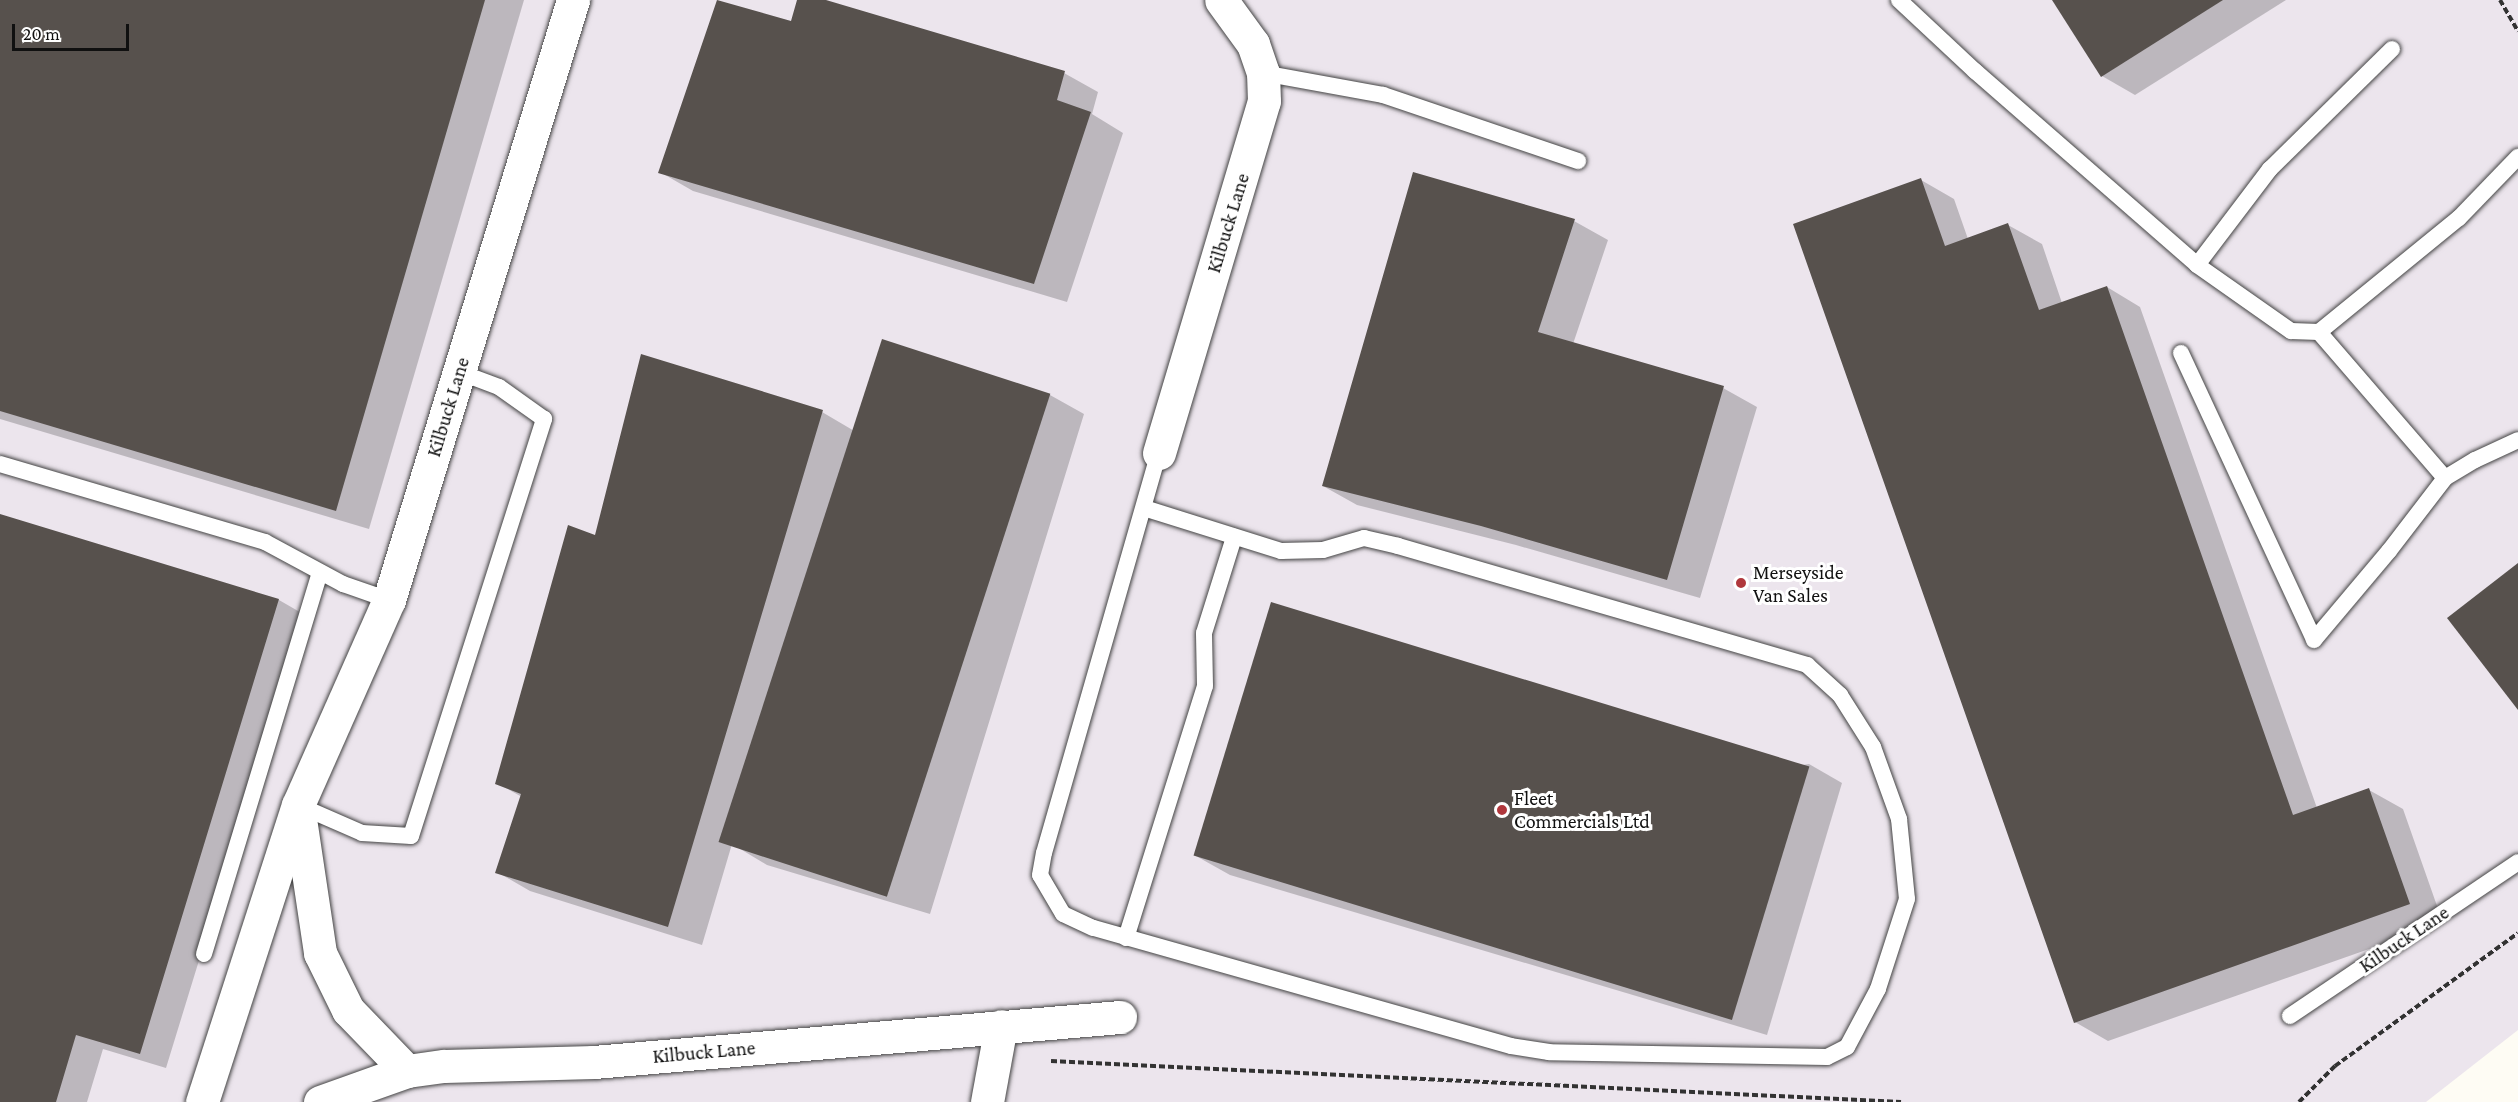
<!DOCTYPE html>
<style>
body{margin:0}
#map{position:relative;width:2518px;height:1102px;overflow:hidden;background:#fefcf4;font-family:"Crimson Pro",serif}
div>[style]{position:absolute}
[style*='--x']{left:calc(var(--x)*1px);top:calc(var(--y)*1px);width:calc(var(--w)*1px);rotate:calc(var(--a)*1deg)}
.industrial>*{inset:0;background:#ece5ed}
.shadow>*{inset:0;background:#0003}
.building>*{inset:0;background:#57514d;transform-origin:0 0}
.path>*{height:4px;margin-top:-2px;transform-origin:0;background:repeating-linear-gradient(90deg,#323232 0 6px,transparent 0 9px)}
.roads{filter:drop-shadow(0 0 2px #434343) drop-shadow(0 0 2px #434343)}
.service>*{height:16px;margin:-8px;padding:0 8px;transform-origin:8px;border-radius:8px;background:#fff}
.minor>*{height:33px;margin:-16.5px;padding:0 16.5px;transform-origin:16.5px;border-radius:16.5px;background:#fff}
.dots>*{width:16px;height:16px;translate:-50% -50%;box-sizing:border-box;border:3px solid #fff;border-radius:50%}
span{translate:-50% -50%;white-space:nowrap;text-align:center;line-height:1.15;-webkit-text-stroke:6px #fff;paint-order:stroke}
.street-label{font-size:20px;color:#101010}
.poi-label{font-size:20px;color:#101010}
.left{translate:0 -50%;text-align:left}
.scale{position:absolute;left:12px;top:24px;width:117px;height:27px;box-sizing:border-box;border:3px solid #101010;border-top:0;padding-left:8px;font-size:18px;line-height:21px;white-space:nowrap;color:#101010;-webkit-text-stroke:4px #fff;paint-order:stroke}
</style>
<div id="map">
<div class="industrial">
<i style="clip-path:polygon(0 0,2518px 0,2518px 1030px,2426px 1102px,0 1102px)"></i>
</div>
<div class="shadow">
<i style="clip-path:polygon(0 0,524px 0,369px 529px,0 419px)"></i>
<i style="clip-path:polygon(798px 0,820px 0,1064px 73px,1098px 92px,1092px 114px,1123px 133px,1067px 302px,693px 191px,660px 172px,792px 23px)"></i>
<i style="clip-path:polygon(2054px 0,2286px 0,2135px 95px,2102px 76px)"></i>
<i style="clip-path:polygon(1921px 180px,1954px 199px,1968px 239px,2008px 225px,2042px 244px,2062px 303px,2107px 287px,2140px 307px,2317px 808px,2369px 790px,2403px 809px,2443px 923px,2108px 1041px,2075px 1022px)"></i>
<i style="clip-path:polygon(1574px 221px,1608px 240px,1573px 344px,1723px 388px,1757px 407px,1700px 598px,1516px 545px,1357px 505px,1323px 486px)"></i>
<i style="clip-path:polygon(1050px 395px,1084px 414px,930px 914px,767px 865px,732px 844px,702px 945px,530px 891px,497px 872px,522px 797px,497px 783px,596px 537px,822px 412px,856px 432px)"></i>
<i style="clip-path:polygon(0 516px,279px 600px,305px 615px,166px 1068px,103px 1049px,87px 1102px,0 1102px)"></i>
<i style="clip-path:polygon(1809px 764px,1842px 783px,1767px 1035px,1230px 875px,1196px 856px)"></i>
</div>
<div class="building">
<i style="clip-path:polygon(0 0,485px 0,336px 511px,0 411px)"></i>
<i style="clip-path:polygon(717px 0,791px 21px,797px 0,826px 0,1065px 71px,1057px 100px,1091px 112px,1034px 284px,658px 173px)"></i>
<i style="clip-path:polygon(2052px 0,2223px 0,2101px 77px)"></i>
<i style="clip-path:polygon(1413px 172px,1575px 219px,1538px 332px,1724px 386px,1667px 580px,1481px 526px,1322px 486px)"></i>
<i style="clip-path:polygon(1921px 178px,1945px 246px,2008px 223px,2039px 310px,2107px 286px,2293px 815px,2369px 788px,2410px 904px,2074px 1023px,1793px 224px)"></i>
<i style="left:882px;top:339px;width:177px;height:529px;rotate:18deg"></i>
<i style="clip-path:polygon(641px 354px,823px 410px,668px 927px,495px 873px,521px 794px,495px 784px,568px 525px,595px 535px)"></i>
<i style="clip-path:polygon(0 514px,279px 599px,140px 1054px,76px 1035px,56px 1102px,0 1102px)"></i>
<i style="clip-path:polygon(2518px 563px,2518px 710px,2447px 618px)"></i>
<i style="left:1271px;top:602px;width:563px;height:265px;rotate:17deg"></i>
</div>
<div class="path">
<i style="--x:2500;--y:0;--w:36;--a:60"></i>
<i style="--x:1051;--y:1061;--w:851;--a:2.76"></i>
<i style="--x:2299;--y:1102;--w:51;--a:-45"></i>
<i style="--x:2335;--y:1066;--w:226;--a:-36"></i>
</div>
<div class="roads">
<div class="service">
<i style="--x:1899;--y:0;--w:104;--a:43.1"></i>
<i style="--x:1975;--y:71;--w:295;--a:41.1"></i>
<i style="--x:2197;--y:265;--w:115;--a:35.1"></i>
<i style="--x:2291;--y:331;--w:28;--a:2"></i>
<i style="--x:2319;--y:332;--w:181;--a:-39.2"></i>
<i style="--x:2459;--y:218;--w:85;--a:-46"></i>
<i style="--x:1263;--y:73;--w:122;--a:10.4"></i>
<i style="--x:1383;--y:95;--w:206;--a:18.7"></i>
<i style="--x:2197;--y:265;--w:121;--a:-52.8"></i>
<i style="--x:2270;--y:169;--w:171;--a:-44.5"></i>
<i style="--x:2181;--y:353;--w:316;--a:65.1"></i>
<i style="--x:2314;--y:640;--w:116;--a:-49.9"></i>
<i style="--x:2389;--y:551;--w:92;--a:-52.5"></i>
<i style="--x:2445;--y:478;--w:193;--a:-130.8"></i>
<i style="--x:0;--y:464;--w:276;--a:16.4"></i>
<i style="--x:265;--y:542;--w:89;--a:28.3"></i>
<i style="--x:343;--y:584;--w:49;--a:19.2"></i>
<i style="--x:2445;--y:478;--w:35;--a:-31"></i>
<i style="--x:2475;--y:460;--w:47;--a:-24.9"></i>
<i style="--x:1144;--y:508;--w:144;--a:17.4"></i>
<i style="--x:1281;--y:551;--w:42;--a:-1.4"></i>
<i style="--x:1323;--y:550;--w:43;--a:-16.3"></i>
<i style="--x:1364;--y:538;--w:35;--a:13"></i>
<i style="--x:1398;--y:546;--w:426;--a:16.2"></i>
<i style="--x:1807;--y:665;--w:45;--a:42.3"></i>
<i style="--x:1840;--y:695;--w:62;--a:57.6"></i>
<i style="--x:1873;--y:747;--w:77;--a:70.1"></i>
<i style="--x:1899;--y:819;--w:80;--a:84.3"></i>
<i style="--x:1907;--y:899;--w:95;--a:107.9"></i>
<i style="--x:1878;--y:989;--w:66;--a:118.1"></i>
<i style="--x:1847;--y:1047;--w:22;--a:153"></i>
<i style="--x:1827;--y:1057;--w:278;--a:-179"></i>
<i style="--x:1549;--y:1052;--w:38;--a:-171"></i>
<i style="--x:1511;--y:1046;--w:434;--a:-164.2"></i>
<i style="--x:1093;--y:928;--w:33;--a:-155"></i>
<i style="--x:1063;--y:914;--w:45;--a:-120.5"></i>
<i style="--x:1040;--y:875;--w:22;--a:-80"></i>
<i style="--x:1044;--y:853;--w:416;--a:-74"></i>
<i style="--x:298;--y:805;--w:70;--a:23.6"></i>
<i style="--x:362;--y:833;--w:49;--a:3.5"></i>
<i style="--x:411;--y:836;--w:438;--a:-72.3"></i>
<i style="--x:544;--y:419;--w:55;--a:-144.6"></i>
<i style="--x:499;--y:387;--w:43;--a:-159.4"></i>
<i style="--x:1126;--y:938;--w:264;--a:-72.6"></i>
<i style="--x:1205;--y:686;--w:53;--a:-91.1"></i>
<i style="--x:1204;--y:633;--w:101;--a:-72.6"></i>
<i style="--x:204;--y:954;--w:399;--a:-73.1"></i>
<i style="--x:2290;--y:1016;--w:275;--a:-34"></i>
</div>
<div class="minor">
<i style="--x:1159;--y:453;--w:367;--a:-73.4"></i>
<i style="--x:1264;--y:101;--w:28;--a:-92"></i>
<i style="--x:1263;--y:73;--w:31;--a:-109"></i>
<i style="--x:1253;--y:44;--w:54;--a:-126"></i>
<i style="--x:299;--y:812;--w:143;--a:81.5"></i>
<i style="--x:320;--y:953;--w:64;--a:63.8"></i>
<i style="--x:348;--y:1010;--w:85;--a:46"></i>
<i style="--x:202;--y:1102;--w:312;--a:-72.1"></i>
<i style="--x:298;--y:805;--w:224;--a:-66.1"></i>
<i style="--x:389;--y:600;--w:628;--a:-72.95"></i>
<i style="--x:320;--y:1102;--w:92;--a:-19.6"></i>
<i style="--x:407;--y:1071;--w:37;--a:-8"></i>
<i style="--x:444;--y:1066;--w:150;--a:-1.5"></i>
<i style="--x:594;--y:1062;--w:528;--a:-4.89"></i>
<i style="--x:987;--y:1102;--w:77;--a:-79.6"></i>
</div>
</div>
<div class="dots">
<i style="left:1741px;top:583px;background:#b0373c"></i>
<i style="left:1502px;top:810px;background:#b0373c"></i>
</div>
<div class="street-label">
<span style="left:1228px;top:223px;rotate:-73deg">Kilbuck Lane</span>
<span style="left:448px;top:407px;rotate:-73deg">Kilbuck Lane</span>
<span style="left:2404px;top:939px;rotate:-34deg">Kilbuck Lane</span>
<span style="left:704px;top:1052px;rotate:-5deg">Kilbuck Lane</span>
</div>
<div class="poi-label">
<span class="left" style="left:1753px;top:584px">Merseyside<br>Van Sales</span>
<span class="left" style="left:1514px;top:810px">Fleet<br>Commercials Ltd</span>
</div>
<div class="scale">20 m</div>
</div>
